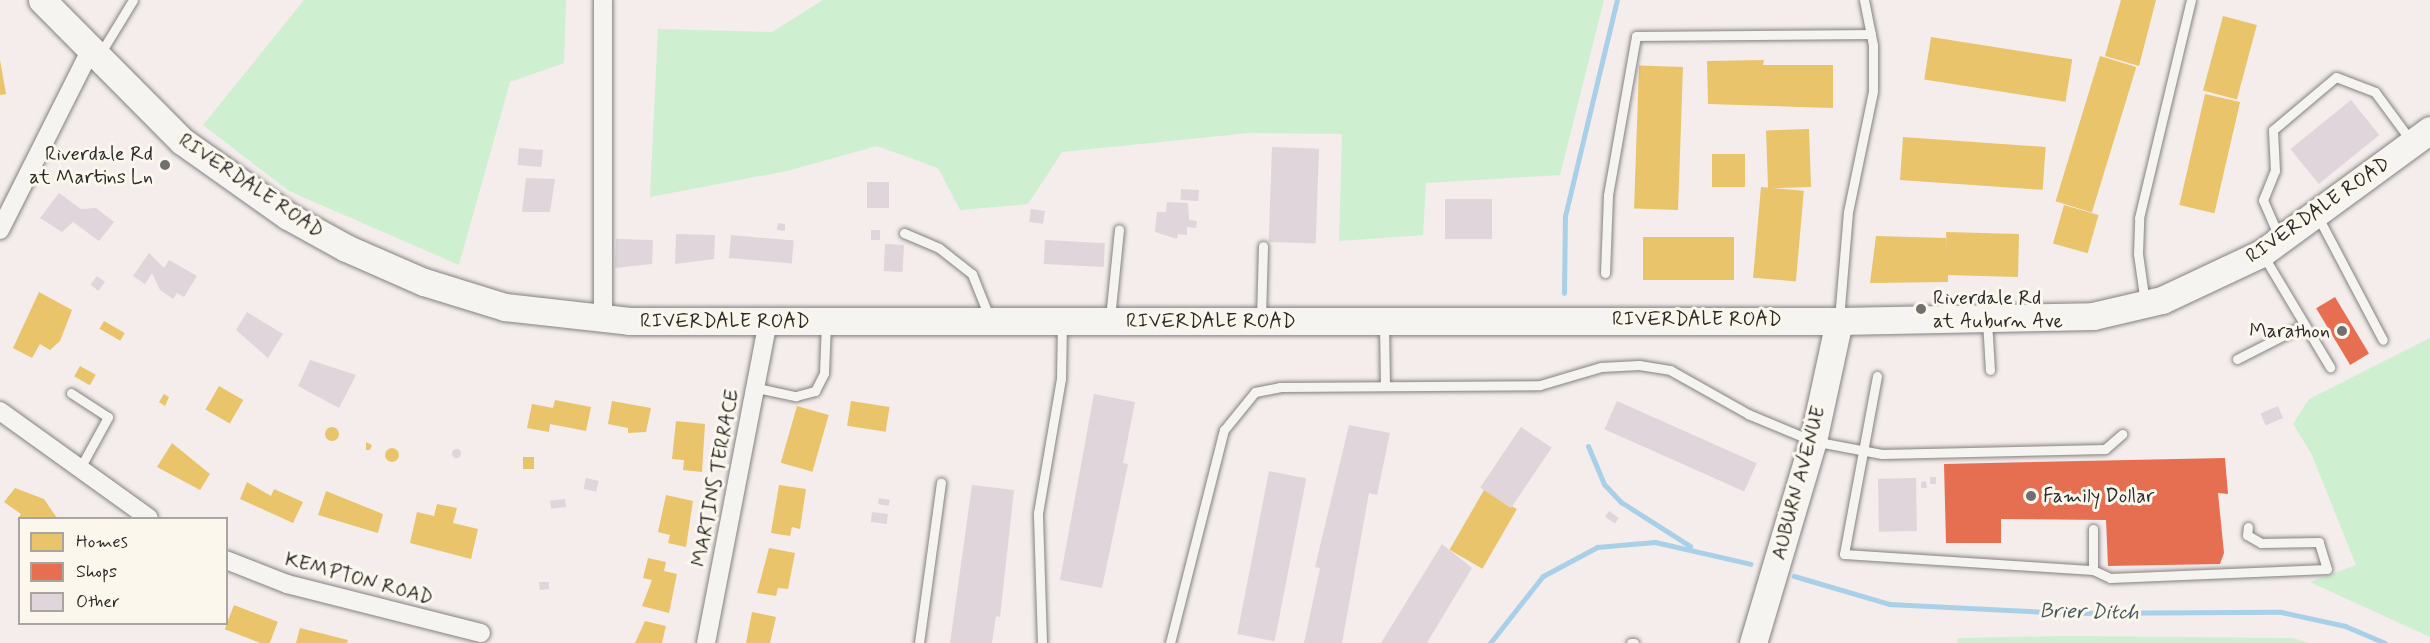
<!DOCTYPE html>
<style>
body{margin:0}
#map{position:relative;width:2430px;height:643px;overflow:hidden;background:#f4edec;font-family:Mynerve,sans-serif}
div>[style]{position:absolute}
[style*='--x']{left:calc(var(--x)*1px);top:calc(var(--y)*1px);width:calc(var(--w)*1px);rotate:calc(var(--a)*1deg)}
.green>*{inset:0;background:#ceefd0}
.homes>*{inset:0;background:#e9c46a;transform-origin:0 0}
.round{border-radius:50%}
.shops>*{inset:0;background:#e76f51;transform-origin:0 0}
.stream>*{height:5px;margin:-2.5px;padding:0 2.5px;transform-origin:2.5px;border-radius:2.5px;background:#a8d0e8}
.building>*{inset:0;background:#e0d5da;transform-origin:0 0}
.roads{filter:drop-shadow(0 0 2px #858282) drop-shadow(0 0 2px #858282)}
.lane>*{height:9px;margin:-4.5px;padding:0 4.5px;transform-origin:4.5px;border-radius:4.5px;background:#f6f4f0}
.street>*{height:18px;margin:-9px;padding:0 9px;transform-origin:9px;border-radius:9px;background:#f6f4f0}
.secondary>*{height:27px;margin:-13.5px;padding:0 13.5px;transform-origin:13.5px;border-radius:13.5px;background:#f6f4f0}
.dots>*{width:16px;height:16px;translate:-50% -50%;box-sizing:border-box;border:3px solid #fbf7ec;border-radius:50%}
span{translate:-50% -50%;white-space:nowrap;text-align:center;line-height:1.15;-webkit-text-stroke:6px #fbf7ec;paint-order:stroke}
.poi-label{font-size:20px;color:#2b2b2b}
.right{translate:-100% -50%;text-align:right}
.left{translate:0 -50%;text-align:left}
.street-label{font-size:20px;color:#2b2b2b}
.water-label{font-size:21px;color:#475963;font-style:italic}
.legend{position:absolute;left:18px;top:517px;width:210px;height:108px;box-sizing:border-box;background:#fbf7ec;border:2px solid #a8a59f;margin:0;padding:8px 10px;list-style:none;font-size:18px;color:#2b2b2b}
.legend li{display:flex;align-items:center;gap:12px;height:30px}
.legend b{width:30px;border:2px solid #a8a59f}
</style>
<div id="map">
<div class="green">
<i style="clip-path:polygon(304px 0,566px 0,564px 63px,510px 82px,459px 265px,289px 191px,203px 125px)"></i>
<i style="clip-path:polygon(823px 0,1604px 0,1560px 175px,1426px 183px,1423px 235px,1339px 241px,1342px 134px,1249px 133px,1062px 152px,1028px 204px,960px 210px,938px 168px,877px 146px,787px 171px,650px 197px,658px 29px,772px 32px)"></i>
<i style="clip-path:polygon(2430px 338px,2430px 637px,2310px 582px,2356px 565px,2311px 453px,2293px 424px,2309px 399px)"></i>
<i style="clip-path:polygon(2067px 636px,2293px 638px,2308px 643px,1957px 643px,1958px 638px)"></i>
</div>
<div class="homes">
<i style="clip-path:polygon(2121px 0,2156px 0,2139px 66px,2105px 56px)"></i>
<i style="left:2223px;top:16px;width:35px;height:77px;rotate:15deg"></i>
<i style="left:1931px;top:37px;width:143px;height:43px;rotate:9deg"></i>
<i style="left:2100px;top:56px;width:38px;height:152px;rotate:17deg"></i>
<i style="clip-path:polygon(0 60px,6px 94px,0 95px)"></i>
<i style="clip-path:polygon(1764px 60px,1763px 65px,1833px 65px,1833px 108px,1708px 104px,1707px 61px)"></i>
<i style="left:1683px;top:67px;width:143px;height:44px;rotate:92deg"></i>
<i style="left:2205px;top:94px;width:36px;height:114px;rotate:13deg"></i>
<i style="left:1809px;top:129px;width:58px;height:43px;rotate:88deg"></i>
<i style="left:1903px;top:137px;width:143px;height:43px;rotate:4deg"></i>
<i style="left:1712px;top:154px;width:33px;height:33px"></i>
<i style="left:1761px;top:187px;width:43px;height:91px;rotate:5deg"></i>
<i style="left:2064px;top:205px;width:36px;height:40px;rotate:16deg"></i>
<i style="clip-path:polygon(1946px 232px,2019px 234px,2018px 277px,1948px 275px,1948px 282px,1870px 283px,1876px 236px,1946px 238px,1947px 257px)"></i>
<i style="left:1643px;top:237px;width:91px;height:43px"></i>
<i style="clip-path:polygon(39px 292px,72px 310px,60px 341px,50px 350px,40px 344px,32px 358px,13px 348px)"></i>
<i style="left:104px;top:321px;width:24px;height:9px;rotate:30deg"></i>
<i style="left:80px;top:366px;width:18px;height:12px;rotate:29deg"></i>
<i style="left:219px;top:386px;width:28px;height:27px;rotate:30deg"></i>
<i style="clip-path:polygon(164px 394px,169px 397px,165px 406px,159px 402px)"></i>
<i style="clip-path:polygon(555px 400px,591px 407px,586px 431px,550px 424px,549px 432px,527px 428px,532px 404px,553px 408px)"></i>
<i style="clip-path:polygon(612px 401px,651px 408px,646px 432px,628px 433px,628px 428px,608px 424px)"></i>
<i style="left:851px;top:401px;width:39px;height:25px;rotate:9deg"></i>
<i style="left:797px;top:406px;width:33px;height:59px;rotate:16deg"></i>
<i style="clip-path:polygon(676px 421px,705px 424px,702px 472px,683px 470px,684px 460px,672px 459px)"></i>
<i class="round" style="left:325px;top:427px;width:14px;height:14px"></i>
<i style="clip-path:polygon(366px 442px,372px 445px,370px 450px,366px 450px)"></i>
<i style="clip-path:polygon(172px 443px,210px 474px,200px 490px,157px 467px)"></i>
<i class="round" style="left:385px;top:448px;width:14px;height:14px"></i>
<i style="left:523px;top:457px;width:11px;height:12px"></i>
<i style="clip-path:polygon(247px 482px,271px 496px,274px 489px,303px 502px,293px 523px,240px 499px)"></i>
<i style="clip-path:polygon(779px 485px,806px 489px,800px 529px,792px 527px,790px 536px,771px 533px)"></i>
<i style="clip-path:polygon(15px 488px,44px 499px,57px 518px,17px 520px,21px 514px,4px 502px)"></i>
<i style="left:1484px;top:490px;width:38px;height:69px;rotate:30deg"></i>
<i style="clip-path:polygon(326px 491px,383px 514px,378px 533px,318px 515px)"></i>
<i style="clip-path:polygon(666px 495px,693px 501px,686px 547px,668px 543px,670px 535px,658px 532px)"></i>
<i style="clip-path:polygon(437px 504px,457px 508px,453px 523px,478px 529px,471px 559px,410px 543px,417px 512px,434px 516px)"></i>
<i style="clip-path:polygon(769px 548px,795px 553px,788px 589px,778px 588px,776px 596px,757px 593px)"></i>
<i style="clip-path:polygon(648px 558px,666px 562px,664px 571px,677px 574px,669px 613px,642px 606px,652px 580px,643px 578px)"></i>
<i style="left:234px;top:605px;width:47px;height:26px;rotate:21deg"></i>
<i style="clip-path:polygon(752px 612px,776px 617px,770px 643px,746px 643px)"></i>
<i style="clip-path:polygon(645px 621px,666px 626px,662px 643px,635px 643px)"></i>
<i style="clip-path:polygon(300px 628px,348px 640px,347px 643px,296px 643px)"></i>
</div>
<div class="shops">
<i style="left:2335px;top:297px;width:66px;height:22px;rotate:59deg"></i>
<i style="clip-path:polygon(2225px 458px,2228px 494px,2218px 493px,2224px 553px,2220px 564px,2108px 566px,2106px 520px,2001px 519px,2001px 543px,1946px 543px,1944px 464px)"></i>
</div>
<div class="stream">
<i style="--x:1564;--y:293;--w:77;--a:-89.3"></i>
<i style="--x:1565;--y:216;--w:222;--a:-76.5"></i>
<i style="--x:1588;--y:446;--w:41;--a:67.2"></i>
<i style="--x:1604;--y:484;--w:25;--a:47"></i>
<i style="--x:1621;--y:502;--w:82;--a:32.5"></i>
<i style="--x:1794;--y:576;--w:99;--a:16.4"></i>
<i style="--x:1889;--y:604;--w:177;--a:2.9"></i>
<i style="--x:2066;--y:613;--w:215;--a:-0.3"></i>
<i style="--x:2281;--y:612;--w:66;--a:12.3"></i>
<i style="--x:2345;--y:626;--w:43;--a:23"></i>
<i style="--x:1490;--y:643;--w:85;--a:-51.7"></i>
<i style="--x:1543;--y:576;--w:61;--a:-28.2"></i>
<i style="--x:1597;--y:547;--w:58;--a:-4.9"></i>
<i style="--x:1655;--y:542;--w:98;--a:12.9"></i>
</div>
<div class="building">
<i style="left:2351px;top:100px;width:45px;height:78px;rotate:51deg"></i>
<i style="left:1272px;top:147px;width:47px;height:95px;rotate:2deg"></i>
<i style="left:519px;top:148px;width:24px;height:17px;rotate:5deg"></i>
<i style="clip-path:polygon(526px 178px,555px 179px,550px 212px,522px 212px)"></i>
<i style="left:867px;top:182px;width:22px;height:26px"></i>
<i style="left:1181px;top:189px;width:18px;height:11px;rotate:3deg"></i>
<i style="clip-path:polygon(59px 193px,81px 209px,96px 208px,114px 222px,99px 241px,73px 222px,62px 232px,40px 218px)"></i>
<i style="left:1445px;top:199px;width:47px;height:40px"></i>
<i style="clip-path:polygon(1167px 202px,1188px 203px,1189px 220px,1197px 221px,1196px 228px,1187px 227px,1187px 235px,1178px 234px,1177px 239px,1155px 232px,1157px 212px,1166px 212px)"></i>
<i style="left:1031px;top:209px;width:14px;height:13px;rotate:8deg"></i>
<i style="clip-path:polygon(778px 223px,785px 224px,785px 231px,777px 230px)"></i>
<i style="left:871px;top:230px;width:9px;height:10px"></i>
<i style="clip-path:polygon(676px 234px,715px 235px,714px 259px,675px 264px)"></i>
<i style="left:731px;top:235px;width:63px;height:23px;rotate:5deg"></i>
<i style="clip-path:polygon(616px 239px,653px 240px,652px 264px,615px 268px)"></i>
<i style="left:1045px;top:240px;width:60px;height:24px;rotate:3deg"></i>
<i style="left:885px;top:244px;width:19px;height:27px;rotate:3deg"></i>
<i style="clip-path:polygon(149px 253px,164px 268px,169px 260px,197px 276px,184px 297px,177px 293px,173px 299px,160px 290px,152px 273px,145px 284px,133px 276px)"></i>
<i style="left:97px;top:276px;width:10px;height:11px;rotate:37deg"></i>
<i style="clip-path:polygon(247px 312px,283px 334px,268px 358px,236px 330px)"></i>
<i style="clip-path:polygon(310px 360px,356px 375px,339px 408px,298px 386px)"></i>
<i style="clip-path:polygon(1094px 394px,1135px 402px,1123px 463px,1128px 464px,1102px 588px,1060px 580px)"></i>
<i style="left:1617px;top:401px;width:153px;height:31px;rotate:24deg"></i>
<i style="left:2278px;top:406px;width:13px;height:19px;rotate:67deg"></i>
<i style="clip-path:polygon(1349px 425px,1390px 433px,1377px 495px,1369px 493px,1342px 643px,1304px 643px,1320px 568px,1315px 567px)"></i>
<i style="left:1521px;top:427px;width:37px;height:73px;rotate:34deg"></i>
<i class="round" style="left:451.5px;top:448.5px;width:9px;height:9px"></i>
<i style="left:1269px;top:471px;width:38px;height:166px;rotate:11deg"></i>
<i style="left:1930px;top:477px;width:6px;height:7px"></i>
<i style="left:586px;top:478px;width:13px;height:11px;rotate:13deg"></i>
<i style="left:1916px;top:478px;width:53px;height:38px;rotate:89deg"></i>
<i style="clip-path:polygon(1926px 481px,1927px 488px,1921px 488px,1921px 482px)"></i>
<i style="clip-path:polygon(972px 485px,1014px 490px,1000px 617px,996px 616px,992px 643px,950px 643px)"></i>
<i style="left:879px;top:498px;width:11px;height:6px;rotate:10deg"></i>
<i style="left:565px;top:499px;width:8px;height:15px;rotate:83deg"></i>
<i style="left:1609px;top:511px;width:12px;height:7px;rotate:35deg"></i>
<i style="left:872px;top:512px;width:16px;height:10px;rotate:7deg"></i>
<i style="clip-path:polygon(1442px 544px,1472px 568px,1431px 636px,1427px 643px,1381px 643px)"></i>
<i style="clip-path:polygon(539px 582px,549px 582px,549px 589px,540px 590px)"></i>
</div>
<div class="roads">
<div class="lane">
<i style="--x:100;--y:54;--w:63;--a:-58.6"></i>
<i style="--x:2317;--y:215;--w:141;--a:62.2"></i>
<i style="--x:904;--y:233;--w:38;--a:23"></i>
<i style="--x:939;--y:248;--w:42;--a:38.2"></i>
<i style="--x:972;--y:274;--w:48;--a:68.2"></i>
<i style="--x:2279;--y:237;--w:40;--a:-113.4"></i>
<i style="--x:2263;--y:200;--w:31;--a:-68"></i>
<i style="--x:2275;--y:171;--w:41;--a:-92.8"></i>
<i style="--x:2273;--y:130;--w:82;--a:-40.1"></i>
<i style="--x:2336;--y:77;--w:42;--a:21"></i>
<i style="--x:2375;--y:92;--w:61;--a:53.7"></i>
<i style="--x:2263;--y:255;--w:131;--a:59.1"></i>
<i style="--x:1605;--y:273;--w:78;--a:-87.8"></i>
<i style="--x:1608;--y:195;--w:161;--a:-80"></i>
<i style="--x:1636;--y:36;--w:235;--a:-0.5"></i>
<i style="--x:2145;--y:303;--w:49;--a:-98.1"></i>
<i style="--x:2138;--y:254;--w:36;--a:-88"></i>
<i style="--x:2139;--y:218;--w:224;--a:-76.6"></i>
<i style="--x:1110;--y:318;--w:89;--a:-84.2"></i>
<i style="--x:1261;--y:318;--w:72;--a:-88.4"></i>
<i style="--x:1839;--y:319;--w:107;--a:-85.2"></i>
<i style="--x:1848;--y:212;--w:124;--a:-78.3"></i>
<i style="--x:1873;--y:91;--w:46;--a:-90"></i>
<i style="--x:1873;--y:45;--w:46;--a:-101.3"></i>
<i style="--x:1987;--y:321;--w:49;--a:86.5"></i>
<i style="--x:1384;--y:323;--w:62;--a:89.1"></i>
<i style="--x:2237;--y:359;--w:75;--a:-26.9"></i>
<i style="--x:1877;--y:376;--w:181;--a:100.5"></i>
<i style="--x:1844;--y:554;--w:250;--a:3.7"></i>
<i style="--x:2093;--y:570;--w:41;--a:-90"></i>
<i style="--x:757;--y:388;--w:40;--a:12"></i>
<i style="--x:796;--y:396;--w:20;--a:-15"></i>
<i style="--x:815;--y:391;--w:20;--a:-63"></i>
<i style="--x:824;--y:373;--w:50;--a:-87.7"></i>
<i style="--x:71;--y:393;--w:44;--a:33"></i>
<i style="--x:108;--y:417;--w:60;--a:118.7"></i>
<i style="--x:2093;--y:570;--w:19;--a:25"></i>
<i style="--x:2110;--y:578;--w:217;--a:-2.4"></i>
<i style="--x:2327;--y:569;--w:28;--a:-107"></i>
<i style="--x:2319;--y:542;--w:58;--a:179"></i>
<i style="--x:2261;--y:543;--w:16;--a:-150"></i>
<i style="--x:2247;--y:535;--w:8;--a:-83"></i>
<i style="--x:919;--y:643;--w:162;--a:-82.2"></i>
<i style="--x:1042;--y:643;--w:130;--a:-91.8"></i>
<i style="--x:1038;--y:513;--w:136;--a:-80.3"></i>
<i style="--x:1061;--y:379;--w:56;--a:-89"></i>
<i style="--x:1170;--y:643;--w:220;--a:-75.8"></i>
<i style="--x:1224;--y:430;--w:49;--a:-50.8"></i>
<i style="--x:1255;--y:392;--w:25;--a:-11"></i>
<i style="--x:1280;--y:387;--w:260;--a:-0.4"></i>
<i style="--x:1540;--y:385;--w:64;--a:-16.4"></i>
<i style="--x:1601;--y:367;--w:38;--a:-3"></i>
<i style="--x:1639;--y:365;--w:31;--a:9"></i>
<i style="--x:1670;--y:370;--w:90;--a:29.4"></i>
<i style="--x:1748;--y:414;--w:70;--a:22.6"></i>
<i style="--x:1813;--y:441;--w:70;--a:10.7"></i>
<i style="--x:1882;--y:454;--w:223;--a:-1.3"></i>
<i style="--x:2105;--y:449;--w:23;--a:-41"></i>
<i style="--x:1631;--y:643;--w:3;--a:0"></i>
</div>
<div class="street">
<i style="--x:0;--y:230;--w:203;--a:-63.3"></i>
<i style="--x:603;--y:319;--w:319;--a:-90"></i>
<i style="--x:0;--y:411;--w:183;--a:35.7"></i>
<i style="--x:226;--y:560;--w:66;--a:21.5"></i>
<i style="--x:287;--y:584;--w:200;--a:14.2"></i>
<i style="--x:706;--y:643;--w:328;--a:-79.1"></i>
</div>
<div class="secondary">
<i style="--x:42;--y:0;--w:199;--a:45.2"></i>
<i style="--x:182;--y:141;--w:130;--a:35.3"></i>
<i style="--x:288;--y:216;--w:66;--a:28.9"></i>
<i style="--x:346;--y:248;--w:85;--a:23.6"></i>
<i style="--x:424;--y:282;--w:85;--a:17.2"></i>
<i style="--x:505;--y:307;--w:125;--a:6.4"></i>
<i style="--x:629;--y:321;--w:1210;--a:0"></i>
<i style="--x:1839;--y:321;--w:254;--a:-1.1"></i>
<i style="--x:2093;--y:316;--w:71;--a:-13.1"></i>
<i style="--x:2162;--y:300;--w:110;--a:-25.2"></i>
<i style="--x:2262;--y:253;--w:208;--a:-36.2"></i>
<i style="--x:1753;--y:643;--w:211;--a:-73.5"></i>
<i style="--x:1813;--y:441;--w:123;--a:-77.8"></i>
</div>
</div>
<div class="dots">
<i style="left:165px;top:165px;background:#716f6f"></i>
<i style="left:1921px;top:309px;background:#716f6f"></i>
<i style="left:2342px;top:331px;background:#716f6f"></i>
<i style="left:2031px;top:496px;background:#716f6f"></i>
</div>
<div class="poi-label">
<span class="right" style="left:153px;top:166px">Riverdale Rd<br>at Martins Ln</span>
<span class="left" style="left:1933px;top:310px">Riverdale Rd<br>at Auburn Ave</span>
<span class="right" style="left:2330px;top:331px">Marathon</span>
<span class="left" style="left:2043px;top:496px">Family Dollar</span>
</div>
<div class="street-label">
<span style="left:251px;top:186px;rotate:34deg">RIVERDALE ROAD</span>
<span style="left:2318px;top:210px;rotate:-35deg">RIVERDALE ROAD</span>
<span style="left:1697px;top:319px">RIVERDALE ROAD</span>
<span style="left:725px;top:321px">RIVERDALE ROAD</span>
<span style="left:1211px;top:321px">RIVERDALE ROAD</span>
<span style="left:716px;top:478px;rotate:-79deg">MARTINS TERRACE</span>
<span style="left:1799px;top:483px;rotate:-75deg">AUBURN AVENUE</span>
<span style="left:359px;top:579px;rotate:15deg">KEMPTON ROAD</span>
</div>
<div class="water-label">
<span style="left:2089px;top:612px;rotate:1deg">Brier Ditch</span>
</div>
<ul class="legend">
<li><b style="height:16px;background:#e9c46a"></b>Homes</li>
<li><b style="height:16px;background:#e76f51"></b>Shops</li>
<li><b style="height:16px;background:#e0d5da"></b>Other</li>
</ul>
</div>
